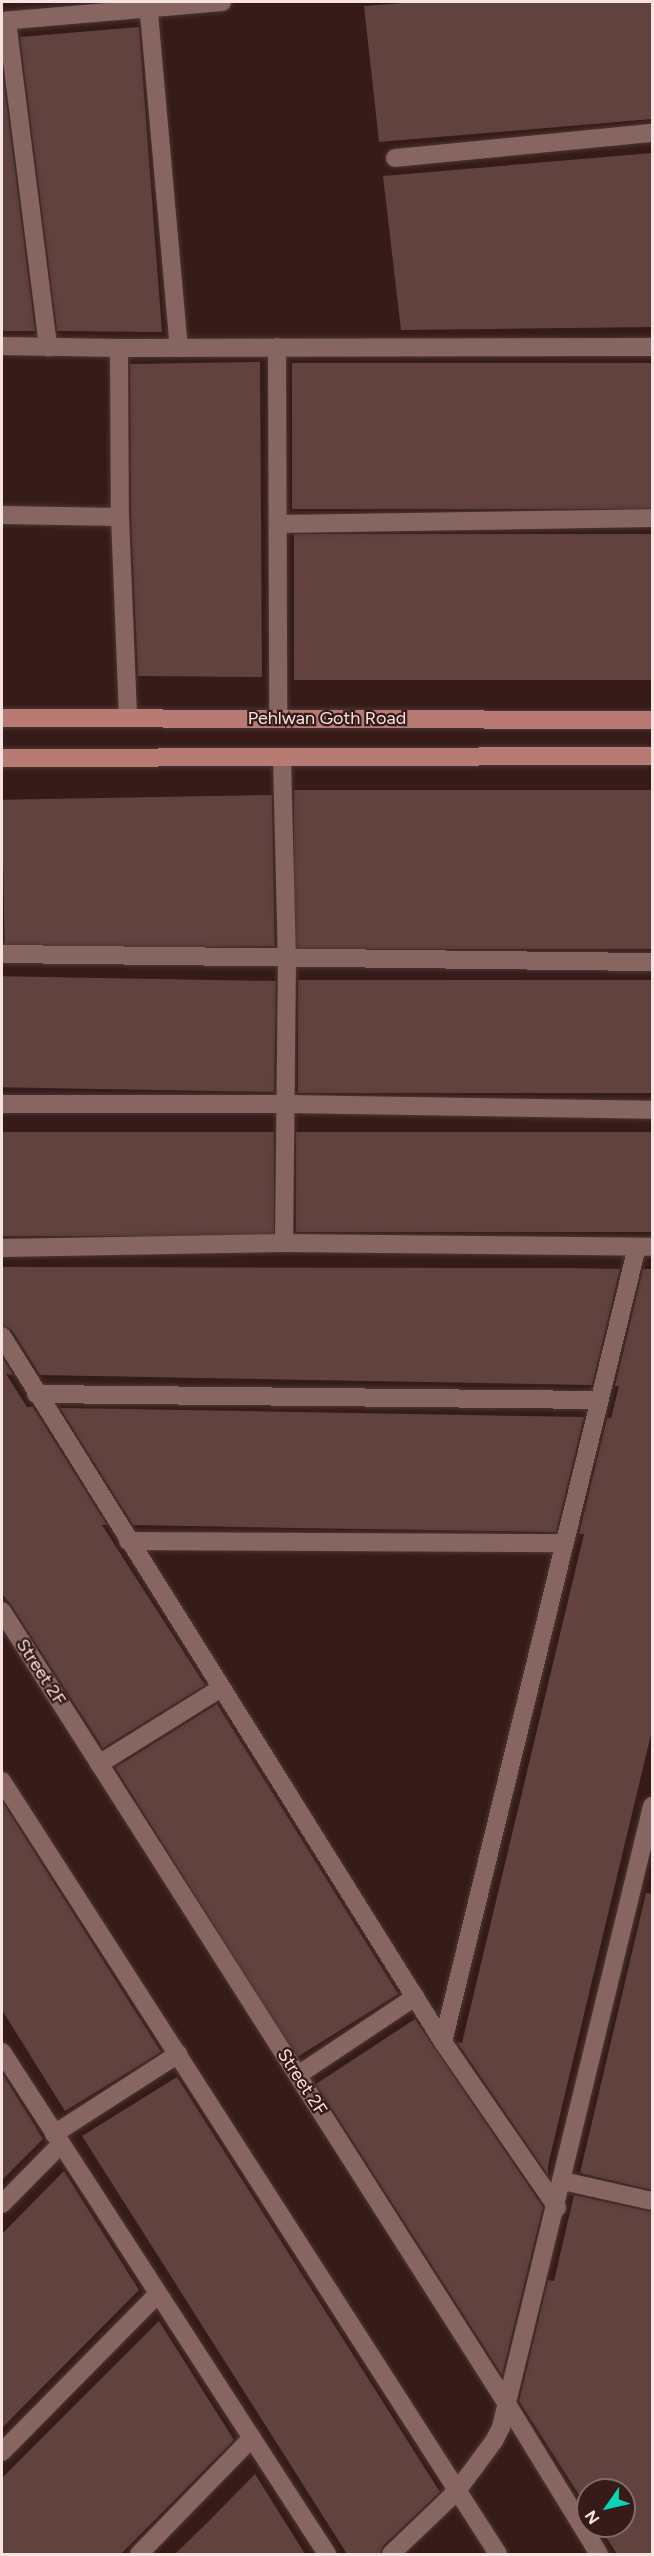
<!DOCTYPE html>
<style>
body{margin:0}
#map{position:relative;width:654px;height:2556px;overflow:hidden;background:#361b18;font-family:Figtree,sans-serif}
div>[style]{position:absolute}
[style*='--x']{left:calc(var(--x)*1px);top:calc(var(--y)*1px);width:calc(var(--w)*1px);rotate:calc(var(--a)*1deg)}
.building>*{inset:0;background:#61423e;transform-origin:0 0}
.roads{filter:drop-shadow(0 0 2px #4c3635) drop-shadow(0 0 2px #4c3635)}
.minor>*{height:18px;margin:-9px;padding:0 9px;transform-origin:9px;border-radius:9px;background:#876561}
.major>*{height:18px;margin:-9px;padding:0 9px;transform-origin:9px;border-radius:9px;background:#b87b74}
span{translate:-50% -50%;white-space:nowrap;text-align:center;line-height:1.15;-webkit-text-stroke:4.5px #361b18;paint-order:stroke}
.street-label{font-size:18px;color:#f7e3e1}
.frame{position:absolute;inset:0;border:3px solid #f7e3e1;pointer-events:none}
.north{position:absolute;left:576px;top:2478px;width:60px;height:60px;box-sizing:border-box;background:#361b18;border:2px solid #836b68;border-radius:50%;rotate:236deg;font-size:16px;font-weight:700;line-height:24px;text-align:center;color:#f7e3e1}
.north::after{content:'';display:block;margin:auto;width:21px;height:27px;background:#09d5b5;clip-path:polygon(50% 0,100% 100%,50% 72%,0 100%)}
</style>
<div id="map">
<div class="building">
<i style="clip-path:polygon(417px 2px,652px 2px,652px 119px,379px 142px,364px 6px)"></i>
<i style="clip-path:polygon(139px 27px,162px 332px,57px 331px,20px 37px)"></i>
<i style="clip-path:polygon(2px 67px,35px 331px,2px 331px)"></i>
<i style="clip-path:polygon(652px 153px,652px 327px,401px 330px,383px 176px)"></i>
<i style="clip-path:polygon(260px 362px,262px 677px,138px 676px,131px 517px,130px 364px)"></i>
<i style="left:292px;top:363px;width:360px;height:146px"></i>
<i style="left:652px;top:534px;width:146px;height:358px;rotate:90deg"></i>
<i style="left:652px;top:790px;width:159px;height:358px;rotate:90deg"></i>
<i style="left:272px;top:795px;width:151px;height:270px;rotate:89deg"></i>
<i style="left:652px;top:980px;width:113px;height:354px;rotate:90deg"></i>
<i style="left:276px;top:981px;width:111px;height:274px;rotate:91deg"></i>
<i style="left:2px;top:1132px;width:272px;height:104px"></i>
<i style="left:296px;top:1132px;width:356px;height:100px"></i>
<i style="clip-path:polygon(2px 1267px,570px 1268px,620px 1269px,592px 1385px,40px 1375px,12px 1330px,2px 1325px)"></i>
<i style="clip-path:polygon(643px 1269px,652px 1269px,652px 1730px,548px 2165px,548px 2175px,457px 2042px,462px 2043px,584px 1534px,579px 1534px,607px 1418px,611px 1418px,619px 1386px,615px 1386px)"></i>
<i style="clip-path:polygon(2px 1356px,13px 1375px,6px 1374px,27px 1407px,33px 1407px,107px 1525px,102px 1525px,205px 1685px,103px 1748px,11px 1605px,2px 1594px)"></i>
<i style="clip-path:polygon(60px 1408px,127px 1409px,584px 1417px,556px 1532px,294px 1528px,133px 1525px)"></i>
<i style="left:217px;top:1704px;width:342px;height:120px;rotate:58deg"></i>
<i style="clip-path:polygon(2px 1801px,161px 2052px,65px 2111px,2px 2010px)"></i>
<i style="clip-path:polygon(646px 1893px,652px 1894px,652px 2190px,580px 2173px)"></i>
<i style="clip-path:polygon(415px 2019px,543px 2207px,502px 2375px,316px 2084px)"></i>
<i style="clip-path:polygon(2px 2073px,43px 2139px,2px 2180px)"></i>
<i style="clip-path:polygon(177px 2077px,440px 2492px,383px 2546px,380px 2554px,347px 2554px,82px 2136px)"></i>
<i style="clip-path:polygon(64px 2171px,139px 2290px,2px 2428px,2px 2234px)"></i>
<i style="clip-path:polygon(574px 2195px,652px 2212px,652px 2554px,617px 2554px,599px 2526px,624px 2526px,624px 2490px,588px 2490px,588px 2509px,519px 2401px,548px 2280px,554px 2281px)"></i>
<i style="clip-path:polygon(159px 2321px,234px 2440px,121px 2554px,2px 2554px,2px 2478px)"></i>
<i style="clip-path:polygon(255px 2474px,305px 2554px,175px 2554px,208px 2522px)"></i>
</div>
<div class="roads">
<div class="minor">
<i style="--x:148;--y:2;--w:347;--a:84.9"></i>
<i style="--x:2;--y:21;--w:221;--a:-4.9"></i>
<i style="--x:7;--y:21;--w:329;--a:82.8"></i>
<i style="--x:395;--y:158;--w:258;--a:-5.6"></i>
<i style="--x:2;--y:346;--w:117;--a:1"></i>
<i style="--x:119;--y:348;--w:533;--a:-0.11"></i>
<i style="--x:277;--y:347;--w:371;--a:89.8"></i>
<i style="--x:119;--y:348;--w:169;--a:89.7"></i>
<i style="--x:120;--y:517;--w:201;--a:87.7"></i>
<i style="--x:2;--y:515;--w:118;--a:1"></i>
<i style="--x:278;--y:524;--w:374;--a:-0.9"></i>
<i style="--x:282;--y:758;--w:200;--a:88.6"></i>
<i style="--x:287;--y:958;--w:285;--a:90.6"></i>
<i style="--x:2;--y:954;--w:650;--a:0.71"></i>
<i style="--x:2;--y:1104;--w:284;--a:0"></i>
<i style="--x:286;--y:1104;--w:366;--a:0.9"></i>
<i style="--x:2;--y:1248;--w:282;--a:-1"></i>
<i style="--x:284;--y:1243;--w:368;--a:0.6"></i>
<i style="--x:2;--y:1336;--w:832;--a:58.01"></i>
<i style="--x:443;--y:2042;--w:201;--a:55.4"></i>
<i style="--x:36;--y:1394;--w:563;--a:0.61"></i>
<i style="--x:128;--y:1541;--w:436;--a:0.3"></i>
<i style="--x:2;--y:1611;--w:940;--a:57.51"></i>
<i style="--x:507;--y:2404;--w:176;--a:58.5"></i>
<i style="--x:99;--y:1764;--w:144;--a:-31.9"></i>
<i style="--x:2;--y:1781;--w:918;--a:57.31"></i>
<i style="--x:443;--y:2042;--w:818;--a:-76.29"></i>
<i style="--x:2;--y:2052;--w:598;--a:57.08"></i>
<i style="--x:298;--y:2075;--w:141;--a:-33.7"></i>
<i style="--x:54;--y:2134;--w:148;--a:-32.8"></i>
<i style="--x:563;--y:2181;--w:91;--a:12.7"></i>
<i style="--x:2;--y:2204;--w:84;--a:-45.5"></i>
<i style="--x:2;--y:2452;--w:222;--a:-45.4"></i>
<i style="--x:139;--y:2554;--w:162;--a:-45.8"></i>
<i style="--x:391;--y:2554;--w:91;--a:-43.7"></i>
<i style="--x:457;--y:2491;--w:62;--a:-53.5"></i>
<i style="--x:494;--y:2441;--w:16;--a:-63"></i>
<i style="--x:501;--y:2427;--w:639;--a:-76.33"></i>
</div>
<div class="major">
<i style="--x:2;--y:718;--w:650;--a:0.18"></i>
<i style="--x:2;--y:758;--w:650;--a:-0.18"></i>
</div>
</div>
<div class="street-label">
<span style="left:327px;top:718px">Pehlwan Goth Road</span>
<span style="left:41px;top:1672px;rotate:57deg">Street 2F</span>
<span style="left:302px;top:2082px;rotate:57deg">Street 2F</span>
</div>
<div class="frame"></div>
<div class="north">N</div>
</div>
